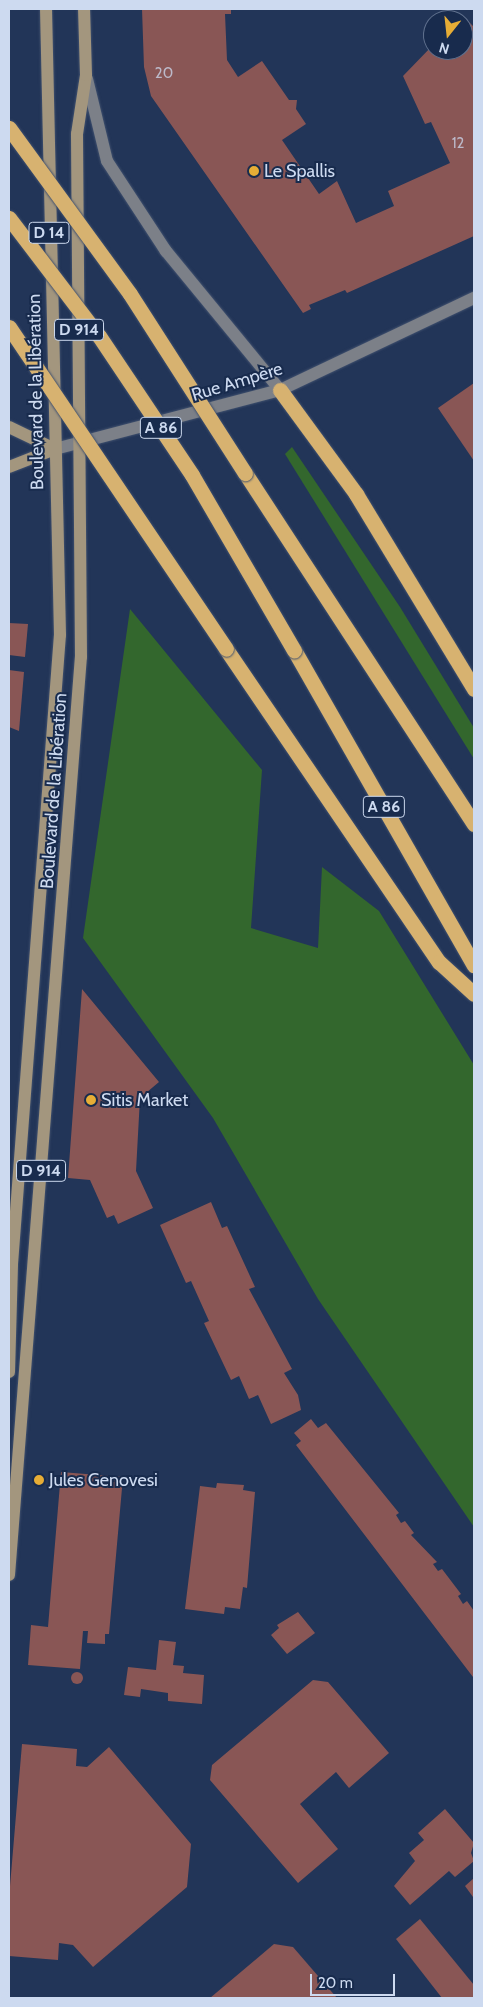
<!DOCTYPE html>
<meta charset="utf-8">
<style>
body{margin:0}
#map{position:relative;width:483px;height:2007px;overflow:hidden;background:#223558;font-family:Cabin,sans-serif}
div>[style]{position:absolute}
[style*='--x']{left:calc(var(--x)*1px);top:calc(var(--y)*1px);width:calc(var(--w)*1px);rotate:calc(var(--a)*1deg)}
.green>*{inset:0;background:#33672d}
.building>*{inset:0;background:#895655}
.round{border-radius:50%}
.roads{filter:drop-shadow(0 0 1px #41516e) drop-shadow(0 0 1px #41516e)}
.secondary>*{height:12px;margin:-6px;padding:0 6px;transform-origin:6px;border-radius:6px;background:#7c8088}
.primary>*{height:12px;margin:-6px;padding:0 6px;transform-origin:6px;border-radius:6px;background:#a3967e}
.highway>*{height:15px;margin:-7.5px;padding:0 7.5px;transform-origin:7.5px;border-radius:7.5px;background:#d7b270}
.bridges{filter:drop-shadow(0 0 1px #41516e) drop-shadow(0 0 1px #41516e)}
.highway-bridge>*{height:15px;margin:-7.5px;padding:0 7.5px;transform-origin:7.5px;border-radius:7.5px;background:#d7b270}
.dots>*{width:14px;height:14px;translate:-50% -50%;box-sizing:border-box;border:2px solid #182b4d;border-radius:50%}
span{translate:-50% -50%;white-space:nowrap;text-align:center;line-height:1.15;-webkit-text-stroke:4px #182b4d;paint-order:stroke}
.number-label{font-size:15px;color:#bcb9c9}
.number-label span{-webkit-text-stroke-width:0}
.shield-label span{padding:1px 4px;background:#182b4d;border:1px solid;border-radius:4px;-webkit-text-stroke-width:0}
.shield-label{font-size:16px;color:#cddaf0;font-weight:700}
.poi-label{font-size:18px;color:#cddaf0}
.left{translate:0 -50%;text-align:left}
.street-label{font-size:18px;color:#cddaf0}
.frame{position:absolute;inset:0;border:10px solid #cddaf0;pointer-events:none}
.north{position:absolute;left:423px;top:10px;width:50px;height:50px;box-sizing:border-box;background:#182b4d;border:1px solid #60718e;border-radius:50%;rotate:196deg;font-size:14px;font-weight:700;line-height:20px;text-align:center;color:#cddaf0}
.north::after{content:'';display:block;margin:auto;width:18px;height:22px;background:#e6ad36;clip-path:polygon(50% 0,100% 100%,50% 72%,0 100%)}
.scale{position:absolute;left:310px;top:1974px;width:85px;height:22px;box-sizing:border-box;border:2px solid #cddaf0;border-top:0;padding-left:6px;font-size:15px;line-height:18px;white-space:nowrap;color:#cddaf0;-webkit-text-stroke:4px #182b4d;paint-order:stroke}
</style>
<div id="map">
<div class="green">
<i style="clip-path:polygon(292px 447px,400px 607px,474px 728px,474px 759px,285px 454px)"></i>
<i style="clip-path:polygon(130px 609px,262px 770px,251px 928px,318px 948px,322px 867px,379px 911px,474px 1065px,474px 1527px,318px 1299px,213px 1118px,83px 938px)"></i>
</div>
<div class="building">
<i style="clip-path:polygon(142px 9px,231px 9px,231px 14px,225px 14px,227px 60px,238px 77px,262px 61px,289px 100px,297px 100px,296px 109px,306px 124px,282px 140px,319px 194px,337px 181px,356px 223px,394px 206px,388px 191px,450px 163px,431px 122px,425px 124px,403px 76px,433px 45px,433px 50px,463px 50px,463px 20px,458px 20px,462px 15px,474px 27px,474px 236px,347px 293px,345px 290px,309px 305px,311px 309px,303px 313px,151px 96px,144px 67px)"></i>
<i style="clip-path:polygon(474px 383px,474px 461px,438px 408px)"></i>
<i style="clip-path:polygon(9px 623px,28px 624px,25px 657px,9px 655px)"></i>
<i style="clip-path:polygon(9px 670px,24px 672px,19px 731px,9px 727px)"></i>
<i style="clip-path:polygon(82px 989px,159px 1082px,140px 1098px,136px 1171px,153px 1208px,118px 1224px,114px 1215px,107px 1218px,90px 1180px,68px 1178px)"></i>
<i style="clip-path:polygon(211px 1202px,222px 1228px,227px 1226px,255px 1287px,249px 1289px,292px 1369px,284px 1373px,298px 1395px,301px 1410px,271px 1424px,258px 1395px,249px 1399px,239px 1376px,231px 1380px,204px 1323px,209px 1321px,191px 1281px,186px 1283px,160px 1225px)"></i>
<i style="clip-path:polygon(311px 1419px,318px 1428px,326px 1423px,399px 1513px,396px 1515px,401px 1523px,405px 1521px,414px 1533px,411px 1535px,437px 1562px,433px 1564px,438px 1571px,442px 1569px,461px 1594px,458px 1596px,463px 1604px,467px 1601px,474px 1611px,473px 1677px,296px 1445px,301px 1441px,294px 1433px)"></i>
<i style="clip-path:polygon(61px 1472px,123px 1477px,109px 1634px,105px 1634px,105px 1644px,87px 1643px,88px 1631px,83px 1631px,80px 1669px,28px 1665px,31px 1625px,48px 1627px)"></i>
<i style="clip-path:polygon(217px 1483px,244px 1485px,243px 1490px,255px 1492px,247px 1588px,243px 1587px,240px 1609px,225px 1607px,224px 1614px,185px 1609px,200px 1486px,216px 1488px)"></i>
<i style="clip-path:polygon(298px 1612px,315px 1633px,287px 1654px,271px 1635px,279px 1628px,277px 1625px)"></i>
<i style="clip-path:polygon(159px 1640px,176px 1642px,173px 1665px,184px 1666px,183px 1673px,204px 1675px,202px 1704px,168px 1701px,168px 1693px,141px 1689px,140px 1697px,124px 1695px,128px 1667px,156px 1670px)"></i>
<i class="round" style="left:71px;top:1672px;width:12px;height:12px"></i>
<i style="clip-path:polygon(313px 1680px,328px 1682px,389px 1753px,349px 1788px,336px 1772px,300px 1804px,338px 1849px,298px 1883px,210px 1780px,212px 1765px)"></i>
<i style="clip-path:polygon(22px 1744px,77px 1749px,76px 1766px,87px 1767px,109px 1747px,191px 1844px,187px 1887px,93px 1967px,73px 1945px,59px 1943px,58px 1960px,9px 1956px,9px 1898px)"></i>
<i style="clip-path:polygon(445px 1809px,474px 1843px,471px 1853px,474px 1861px,455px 1877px,449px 1871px,410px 1905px,394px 1886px,415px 1861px,409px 1853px,424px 1840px,418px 1833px)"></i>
<i style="clip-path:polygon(474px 1878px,474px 1896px,473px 1897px,465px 1886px)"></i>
<i style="clip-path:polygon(420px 1919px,474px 1985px,474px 1998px,442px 1998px,396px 1939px)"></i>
<i style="clip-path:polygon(274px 1944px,293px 1947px,337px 1998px,210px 1998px)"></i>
</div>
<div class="roads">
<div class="secondary">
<i style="--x:87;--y:79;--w:84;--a:76.3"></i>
<i style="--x:107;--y:161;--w:108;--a:56.8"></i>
<i style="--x:166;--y:251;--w:180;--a:50.6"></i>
<i style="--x:55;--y:449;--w:233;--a:-14.7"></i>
<i style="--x:280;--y:390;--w:215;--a:-25.4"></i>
</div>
<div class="primary">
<i style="--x:9;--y:427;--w:51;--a:25.6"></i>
<i style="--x:9;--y:467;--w:49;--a:-21.4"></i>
<i style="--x:9;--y:1372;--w:108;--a:-88.4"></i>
<i style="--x:12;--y:1264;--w:631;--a:-85.64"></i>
<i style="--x:60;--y:635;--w:626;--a:-91.28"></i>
<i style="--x:9;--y:1575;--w:921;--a:-85.52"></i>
<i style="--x:81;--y:657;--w:523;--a:-90.44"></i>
<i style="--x:77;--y:134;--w:60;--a:-81.3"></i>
<i style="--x:86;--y:75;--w:66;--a:-91.7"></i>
</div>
<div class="highway">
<i style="--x:280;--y:390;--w:129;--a:53.8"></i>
<i style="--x:356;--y:494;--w:228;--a:58.8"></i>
<i style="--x:245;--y:473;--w:419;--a:56.9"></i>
<i style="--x:226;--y:649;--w:379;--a:55.8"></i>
<i style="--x:439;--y:962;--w:47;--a:42.4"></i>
<i style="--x:294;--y:650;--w:363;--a:60.3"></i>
</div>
</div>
<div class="bridges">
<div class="highway-bridge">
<i style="--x:9;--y:128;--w:205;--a:53.9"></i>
<i style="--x:130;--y:294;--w:213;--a:57.3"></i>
<i style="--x:9;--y:218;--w:148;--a:52.7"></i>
<i style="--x:99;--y:336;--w:167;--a:56.2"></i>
<i style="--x:192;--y:475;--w:203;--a:59.8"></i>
<i style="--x:9;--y:327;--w:388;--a:56"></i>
</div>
</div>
<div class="dots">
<i style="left:254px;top:171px;background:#e6ad36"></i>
<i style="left:91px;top:1100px;background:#e6ad36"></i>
<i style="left:39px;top:1480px;background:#e6ad36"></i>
</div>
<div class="number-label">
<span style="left:164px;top:74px">20</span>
<span style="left:458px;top:144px">12</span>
</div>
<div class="shield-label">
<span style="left:49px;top:233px">D 14</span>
<span style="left:79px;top:330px">D 914</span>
<span style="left:161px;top:428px">A 86</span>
<span style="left:384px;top:807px">A 86</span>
<span style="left:41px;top:1171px">D 914</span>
</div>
<div class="poi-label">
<span class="left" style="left:264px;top:171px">Le Spallis</span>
<span class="left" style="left:101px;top:1100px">Sitis Market</span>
<span class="left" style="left:49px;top:1480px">Jules Genovesi</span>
</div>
<div class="street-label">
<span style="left:237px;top:382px;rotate:-17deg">Rue Ampère</span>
<span style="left:36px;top:392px;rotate:-91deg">Boulevard de la Libération</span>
<span style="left:54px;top:791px;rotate:-86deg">Boulevard de la Libération</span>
</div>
<div class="frame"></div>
<div class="north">N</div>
<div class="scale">20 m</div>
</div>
